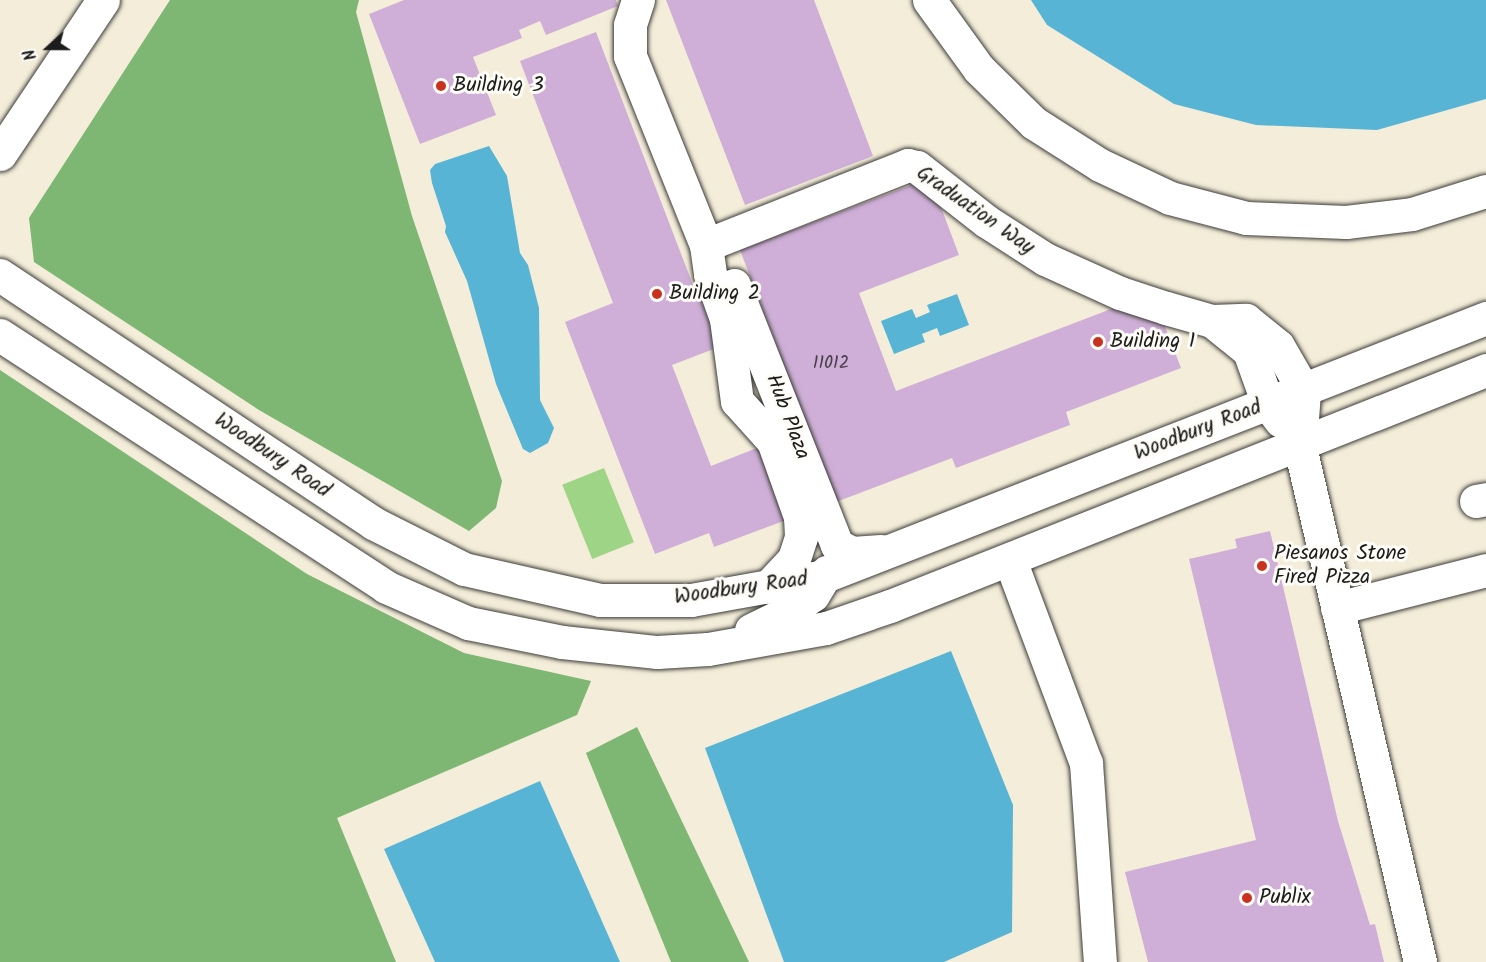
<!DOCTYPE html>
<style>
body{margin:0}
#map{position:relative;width:1486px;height:962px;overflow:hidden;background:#f3edd9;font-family:Kalam,sans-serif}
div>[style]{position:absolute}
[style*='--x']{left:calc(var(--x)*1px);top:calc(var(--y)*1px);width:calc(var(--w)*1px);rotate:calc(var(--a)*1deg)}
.green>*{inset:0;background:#9ed486;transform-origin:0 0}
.forest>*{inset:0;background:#7eb673}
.water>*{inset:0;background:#57b4d5}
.building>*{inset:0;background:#cfafd7}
.roads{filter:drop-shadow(0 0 2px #3c3b38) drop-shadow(0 0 2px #3c3b38)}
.minor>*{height:33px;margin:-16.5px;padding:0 16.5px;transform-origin:16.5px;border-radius:16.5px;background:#fff}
.highway>*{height:33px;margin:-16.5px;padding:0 16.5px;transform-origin:16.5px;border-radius:16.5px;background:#fff}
.dots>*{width:16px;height:16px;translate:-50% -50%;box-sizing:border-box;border:3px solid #fdfcf7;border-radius:50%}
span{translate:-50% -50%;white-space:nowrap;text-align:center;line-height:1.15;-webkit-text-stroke:6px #fdfcf7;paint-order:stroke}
.number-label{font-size:18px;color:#49414b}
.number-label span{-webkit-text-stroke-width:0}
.poi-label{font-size:21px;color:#1c1c1c}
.left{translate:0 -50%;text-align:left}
.street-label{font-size:21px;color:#1c1c1c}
.north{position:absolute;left:18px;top:18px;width:60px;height:60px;-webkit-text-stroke:4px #fdfcf7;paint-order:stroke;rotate:249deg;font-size:16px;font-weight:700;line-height:24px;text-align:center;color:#1c1c1c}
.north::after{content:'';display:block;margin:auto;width:21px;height:27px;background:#1c1c1c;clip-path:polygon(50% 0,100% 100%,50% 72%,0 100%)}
</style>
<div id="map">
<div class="green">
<i style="left:604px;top:468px;width:80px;height:45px;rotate:68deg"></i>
</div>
<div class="forest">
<i style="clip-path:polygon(170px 0,359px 0,356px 12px,412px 216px,502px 481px,496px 508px,469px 531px,259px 410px,34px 262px,29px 218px)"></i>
<i style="clip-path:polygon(0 370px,307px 574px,464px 653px,591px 681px,577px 715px,337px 818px,396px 962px,0 962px)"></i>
<i style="clip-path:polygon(637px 727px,749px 962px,671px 962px,586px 753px)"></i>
</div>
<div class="water">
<i style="clip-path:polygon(1031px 0,1486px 0,1486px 99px,1377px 130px,1256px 125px,1174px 104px,1047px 25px)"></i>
<i style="clip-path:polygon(489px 146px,507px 176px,520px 253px,528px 265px,539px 308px,540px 400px,554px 428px,548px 443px,530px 453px,523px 449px,496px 384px,467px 281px,445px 232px,446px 226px,432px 183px,430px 170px,435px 164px)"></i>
<i style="clip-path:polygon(957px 294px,969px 325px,940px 336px,937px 328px,922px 334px,925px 342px,894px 354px,881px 321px,912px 309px,916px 318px,930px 312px,927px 305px)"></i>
<i style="clip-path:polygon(951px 651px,1013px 805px,1012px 932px,944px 962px,784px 962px,705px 748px)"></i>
<i style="clip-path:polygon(540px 781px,620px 962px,435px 962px,384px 849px)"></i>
</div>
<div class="building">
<i style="clip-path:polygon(404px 0,616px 0,618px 6px,546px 35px,540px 21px,519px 30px,522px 38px,473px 57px,496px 115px,420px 144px,369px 14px)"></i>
<i style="clip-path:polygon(666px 0,814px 0,873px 156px,745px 205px)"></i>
<i style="clip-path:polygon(596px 32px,693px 285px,700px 283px,724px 345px,672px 365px,711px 466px,762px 446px,789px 519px,714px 547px,709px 533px,655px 554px,565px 322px,613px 303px,520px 61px)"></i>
<i style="clip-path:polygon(930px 178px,959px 255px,859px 293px,896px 391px,1119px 306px,1161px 316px,1181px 368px,1066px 412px,1070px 425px,956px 468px,952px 458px,836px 502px,740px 250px)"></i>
<i style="clip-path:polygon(1270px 531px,1338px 821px,1370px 925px,1375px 924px,1384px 962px,1148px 962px,1125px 872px,1256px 840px,1189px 559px,1237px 548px,1235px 539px)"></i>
</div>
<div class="roads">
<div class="minor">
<i style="--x:638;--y:0;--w:26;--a:108"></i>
<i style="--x:630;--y:25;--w:31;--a:90"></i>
<i style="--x:630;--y:56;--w:204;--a:68.1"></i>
<i style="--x:706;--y:245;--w:29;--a:82"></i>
<i style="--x:710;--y:274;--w:48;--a:70.4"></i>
<i style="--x:726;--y:319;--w:83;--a:82.4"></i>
<i style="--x:737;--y:401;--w:54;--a:48"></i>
<i style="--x:773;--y:441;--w:81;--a:70.4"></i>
<i style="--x:800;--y:517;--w:20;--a:87"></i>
<i style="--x:801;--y:537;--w:23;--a:108"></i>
<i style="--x:794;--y:559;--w:38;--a:133"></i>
<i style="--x:706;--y:245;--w:217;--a:-21.6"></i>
<i style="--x:908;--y:165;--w:9;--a:13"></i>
<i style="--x:917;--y:167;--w:88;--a:38"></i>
<i style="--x:986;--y:221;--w:70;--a:32.8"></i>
<i style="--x:1045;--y:259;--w:82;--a:24.4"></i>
<i style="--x:1120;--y:293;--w:48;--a:18.1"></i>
<i style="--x:1166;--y:308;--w:48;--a:15.8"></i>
<i style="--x:1212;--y:321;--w:34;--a:-2"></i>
<i style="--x:1246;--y:320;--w:41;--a:39.1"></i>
<i style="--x:1278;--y:346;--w:52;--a:60"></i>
<i style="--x:1304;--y:391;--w:56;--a:94.1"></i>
<i style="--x:1300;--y:447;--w:529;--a:76.88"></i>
<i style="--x:0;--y:275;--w:448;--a:33.6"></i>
<i style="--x:373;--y:523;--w:102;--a:26.8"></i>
<i style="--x:464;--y:569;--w:139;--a:12.8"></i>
<i style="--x:600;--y:600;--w:91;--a:0"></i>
<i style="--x:691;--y:600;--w:136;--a:-10.2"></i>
<i style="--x:825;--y:576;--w:710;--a:-21.32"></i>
<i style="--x:734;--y:285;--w:280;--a:68.4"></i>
<i style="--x:837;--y:545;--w:17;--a:28"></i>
<i style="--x:852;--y:553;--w:29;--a:-4"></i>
<i style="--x:1212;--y:321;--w:48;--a:39"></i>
<i style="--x:1249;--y:351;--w:56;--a:70.3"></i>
<i style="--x:1268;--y:404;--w:21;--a:53"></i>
<i style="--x:0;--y:335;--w:461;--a:33.1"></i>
<i style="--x:386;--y:587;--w:90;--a:23.7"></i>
<i style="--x:468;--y:623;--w:96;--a:11.4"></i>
<i style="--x:562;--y:642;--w:96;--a:6"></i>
<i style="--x:657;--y:652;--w:51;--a:-3.4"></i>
<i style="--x:708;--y:649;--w:120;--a:-10.1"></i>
<i style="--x:826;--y:628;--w:68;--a:-19"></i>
<i style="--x:890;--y:606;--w:641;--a:-21.6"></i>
<i style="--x:1476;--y:501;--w:10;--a:-11"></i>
<i style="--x:1010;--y:560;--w:217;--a:69.5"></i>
<i style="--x:1086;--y:763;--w:199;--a:86"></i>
<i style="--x:1337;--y:608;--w:154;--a:-14.3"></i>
<i style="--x:751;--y:630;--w:46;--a:-26"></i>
<i style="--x:792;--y:610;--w:26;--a:-36"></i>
<i style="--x:813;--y:595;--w:27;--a:-59"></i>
</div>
<div class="highway">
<i style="--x:929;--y:0;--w:85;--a:54.1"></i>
<i style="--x:979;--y:69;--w:77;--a:44.5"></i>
<i style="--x:1034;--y:123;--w:78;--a:32.5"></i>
<i style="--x:1100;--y:165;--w:77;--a:25.2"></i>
<i style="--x:1170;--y:198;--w:79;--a:14.7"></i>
<i style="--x:1246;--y:218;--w:100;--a:2.3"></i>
<i style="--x:1346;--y:222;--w:66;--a:-6.9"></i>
<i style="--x:1412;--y:214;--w:77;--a:-17.3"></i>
<i style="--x:0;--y:154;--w:185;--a:-56.2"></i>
</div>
</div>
<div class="dots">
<i style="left:441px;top:86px;background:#c8321e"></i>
<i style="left:657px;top:294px;background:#c8321e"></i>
<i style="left:1098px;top:342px;background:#c8321e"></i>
<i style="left:1262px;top:566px;background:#c8321e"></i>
<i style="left:1247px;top:898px;background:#c8321e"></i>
</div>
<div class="number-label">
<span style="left:831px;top:364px">11012</span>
</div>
<div class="poi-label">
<span class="left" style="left:453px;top:86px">Building 3</span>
<span class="left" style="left:669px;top:294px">Building 2</span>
<span class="left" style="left:1110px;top:342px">Building 1</span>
<span class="left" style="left:1274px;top:566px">Piesanos Stone<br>Fired Pizza</span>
<span class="left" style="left:1259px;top:898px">Publix</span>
</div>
<div class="street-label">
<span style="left:975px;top:211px;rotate:35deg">Graduation Way</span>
<span style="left:787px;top:417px;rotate:69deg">Hub Plaza</span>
<span style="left:1198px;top:431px;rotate:-21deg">Woodbury Road</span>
<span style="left:272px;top:456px;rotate:34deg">Woodbury Road</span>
<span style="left:741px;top:589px;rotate:-8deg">Woodbury Road</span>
</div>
<div class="north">N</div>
</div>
